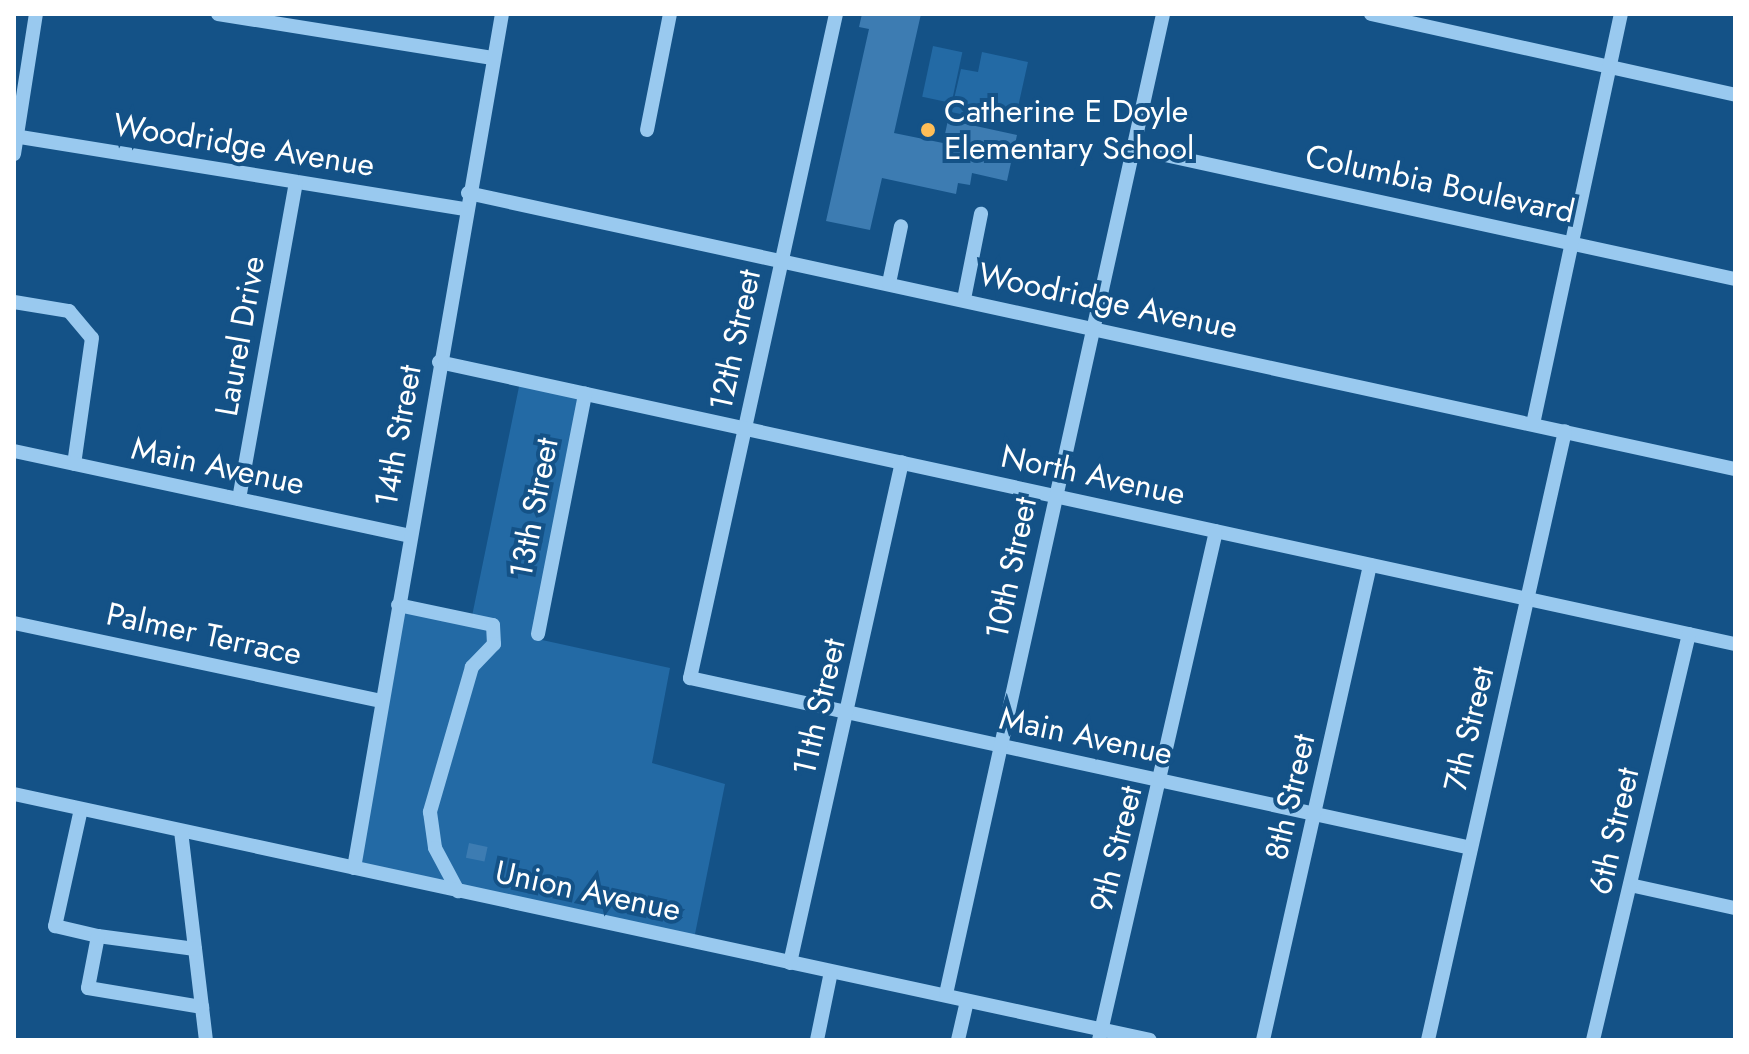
<!DOCTYPE html>
<style>
body{margin:0}
#map{position:relative;width:1749px;height:1054px;overflow:hidden;background:#145287;font-family:Jost,sans-serif}
div>[style]{position:absolute}
[style*='--x']{left:calc(var(--x)*1px);top:calc(var(--y)*1px);width:calc(var(--w)*1px);rotate:calc(var(--a)*1deg)}
.green>*{inset:0;background:#236aa5;transform-origin:0 0}
.building>*{inset:0;background:#3d7cb2;transform-origin:0 0}
.minor>*{height:14px;margin:-7px;padding:0 7px;transform-origin:7px;border-radius:7px;background:#99c9ef}
.dots>*{width:22px;height:22px;translate:-50% -50%;box-sizing:border-box;border:4px solid #145287;border-radius:50%}
span{translate:-50% -50%;white-space:nowrap;text-align:center;line-height:1.15;-webkit-text-stroke:8px #145287;paint-order:stroke}
.poi-label{font-size:32px;color:#fff}
.left{translate:0 -50%;text-align:left}
.street-label{font-size:32px;color:#fff}
.frame{position:absolute;inset:0;border:16px solid #fff;pointer-events:none}
</style>
<div id="map">
<div class="green">
<i style="left:933px;top:46px;width:30px;height:52px;rotate:12deg"></i>
<i style="clip-path:polygon(982px 52px,1028px 62px,1014px 125px,951px 112px,961px 69px,978px 72px)"></i>
<i style="clip-path:polygon(521px 377px,590px 391px,533px 638px,670px 668px,652px 763px,725px 784px,694px 939px,350px 862px,400px 601px,471px 621px)"></i>
</div>
<div class="building">
<i style="clip-path:polygon(862px 14px,921px 14px,894px 133px,943px 143px,948px 120px,1017px 135px,1007px 181px,972px 173px,970px 185px,958px 183px,956px 194px,882px 178px,870px 230px,826px 221px,869px 29px,859px 27px)"></i>
<i style="left:469px;top:843px;width:19px;height:15px;rotate:12deg"></i>
</div>
<div class="minor">
<i style="--x:218;--y:14;--w:278;--a:9.1"></i>
<i style="--x:836;--y:14;--w:680;--a:102.4"></i>
<i style="--x:690;--y:678;--w:799;--a:12.28"></i>
<i style="--x:1371;--y:14;--w:373;--a:12.5"></i>
<i style="--x:647;--y:130;--w:118;--a:-78.8"></i>
<i style="--x:14;--y:136;--w:457;--a:9.2"></i>
<i style="--x:1133;--y:148;--w:616;--a:12.28"></i>
<i style="--x:14;--y:154;--w:142;--a:-81.1"></i>
<i style="--x:468;--y:193;--w:1297;--a:12.29"></i>
<i style="--x:889;--y:283;--w:58;--a:-78.1"></i>
<i style="--x:964;--y:299;--w:87;--a:-78.7"></i>
<i style="--x:14;--y:302;--w:56;--a:9.3"></i>
<i style="--x:69;--y:311;--w:35;--a:50"></i>
<i style="--x:92;--y:338;--w:127;--a:98.1"></i>
<i style="--x:439;--y:362;--w:1326;--a:12.28"></i>
<i style="--x:1533;--y:424;--w:419;--a:-77.9"></i>
<i style="--x:14;--y:451;--w:405;--a:12.1"></i>
<i style="--x:239;--y:499;--w:322;--a:-79.8"></i>
<i style="--x:398;--y:605;--w:97;--a:11.9"></i>
<i style="--x:493;--y:625;--w:19;--a:87"></i>
<i style="--x:494;--y:644;--w:32;--a:134"></i>
<i style="--x:472;--y:667;--w:151;--a:106.2"></i>
<i style="--x:430;--y:812;--w:36;--a:82"></i>
<i style="--x:435;--y:848;--w:49;--a:61.9"></i>
<i style="--x:14;--y:623;--w:376;--a:12"></i>
<i style="--x:538;--y:634;--w:245;--a:-78.9"></i>
<i style="--x:14;--y:794;--w:1162;--a:12.22"></i>
<i style="--x:81;--y:809;--w:120;--a:102.5"></i>
<i style="--x:55;--y:926;--w:44;--a:13.1"></i>
<i style="--x:181;--y:831;--w:210;--a:83.2"></i>
<i style="--x:354;--y:868;--w:867;--a:-80.17"></i>
<i style="--x:1630;--y:885;--w:107;--a:12.4"></i>
<i style="--x:195;--y:949;--w:98;--a:-172.4"></i>
<i style="--x:98;--y:936;--w:53;--a:100.9"></i>
<i style="--x:88;--y:988;--w:116;--a:9.5"></i>
<i style="--x:790;--y:963;--w:513;--a:-77.4"></i>
<i style="--x:946;--y:994;--w:1004;--a:-77.51"></i>
<i style="--x:817;--y:1040;--w:69;--a:-78.4"></i>
<i style="--x:958;--y:1040;--w:40;--a:-77"></i>
<i style="--x:1099;--y:1040;--w:522;--a:-77.05"></i>
<i style="--x:1263;--y:1040;--w:487;--a:-77.3"></i>
<i style="--x:1428;--y:1040;--w:624;--a:-77.32"></i>
<i style="--x:1593;--y:1040;--w:417;--a:-76.7"></i>
</div>
<div class="dots">
<i style="left:928px;top:130px;background:#ffbe57"></i>
</div>
<div class="poi-label">
<span class="left" style="left:944px;top:130px">Catherine E Doyle<br>Elementary School</span>
</div>
<div class="street-label">
<span style="left:244px;top:145px;rotate:9deg">Woodridge Avenue</span>
<span style="left:1440px;top:184px;rotate:12deg">Columbia Boulevard</span>
<span style="left:1108px;top:301px;rotate:12deg">Woodridge Avenue</span>
<span style="left:240px;top:336px;rotate:-80deg">Laurel Drive</span>
<span style="left:735px;top:340px;rotate:-78deg">12th Street</span>
<span style="left:398px;top:436px;rotate:-80deg">14th Street</span>
<span style="left:218px;top:466px;rotate:12deg">Main Avenue</span>
<span style="left:1093px;top:475px;rotate:12deg">North Avenue</span>
<span style="left:534px;top:508px;rotate:-79deg">13th Street</span>
<span style="left:1011px;top:568px;rotate:-78deg">10th Street</span>
<span style="left:204px;top:634px;rotate:12deg">Palmer Terrace</span>
<span style="left:819px;top:707px;rotate:-77deg">11th Street</span>
<span style="left:1469px;top:729px;rotate:-77deg">7th Street</span>
<span style="left:1086px;top:736px;rotate:12deg">Main Avenue</span>
<span style="left:1290px;top:797px;rotate:-77deg">8th Street</span>
<span style="left:1614px;top:831px;rotate:-77deg">6th Street</span>
<span style="left:1116px;top:849px;rotate:-76deg">9th Street</span>
<span style="left:588px;top:891px;rotate:12deg">Union Avenue</span>
</div>
<div class="frame"></div>
</div>
